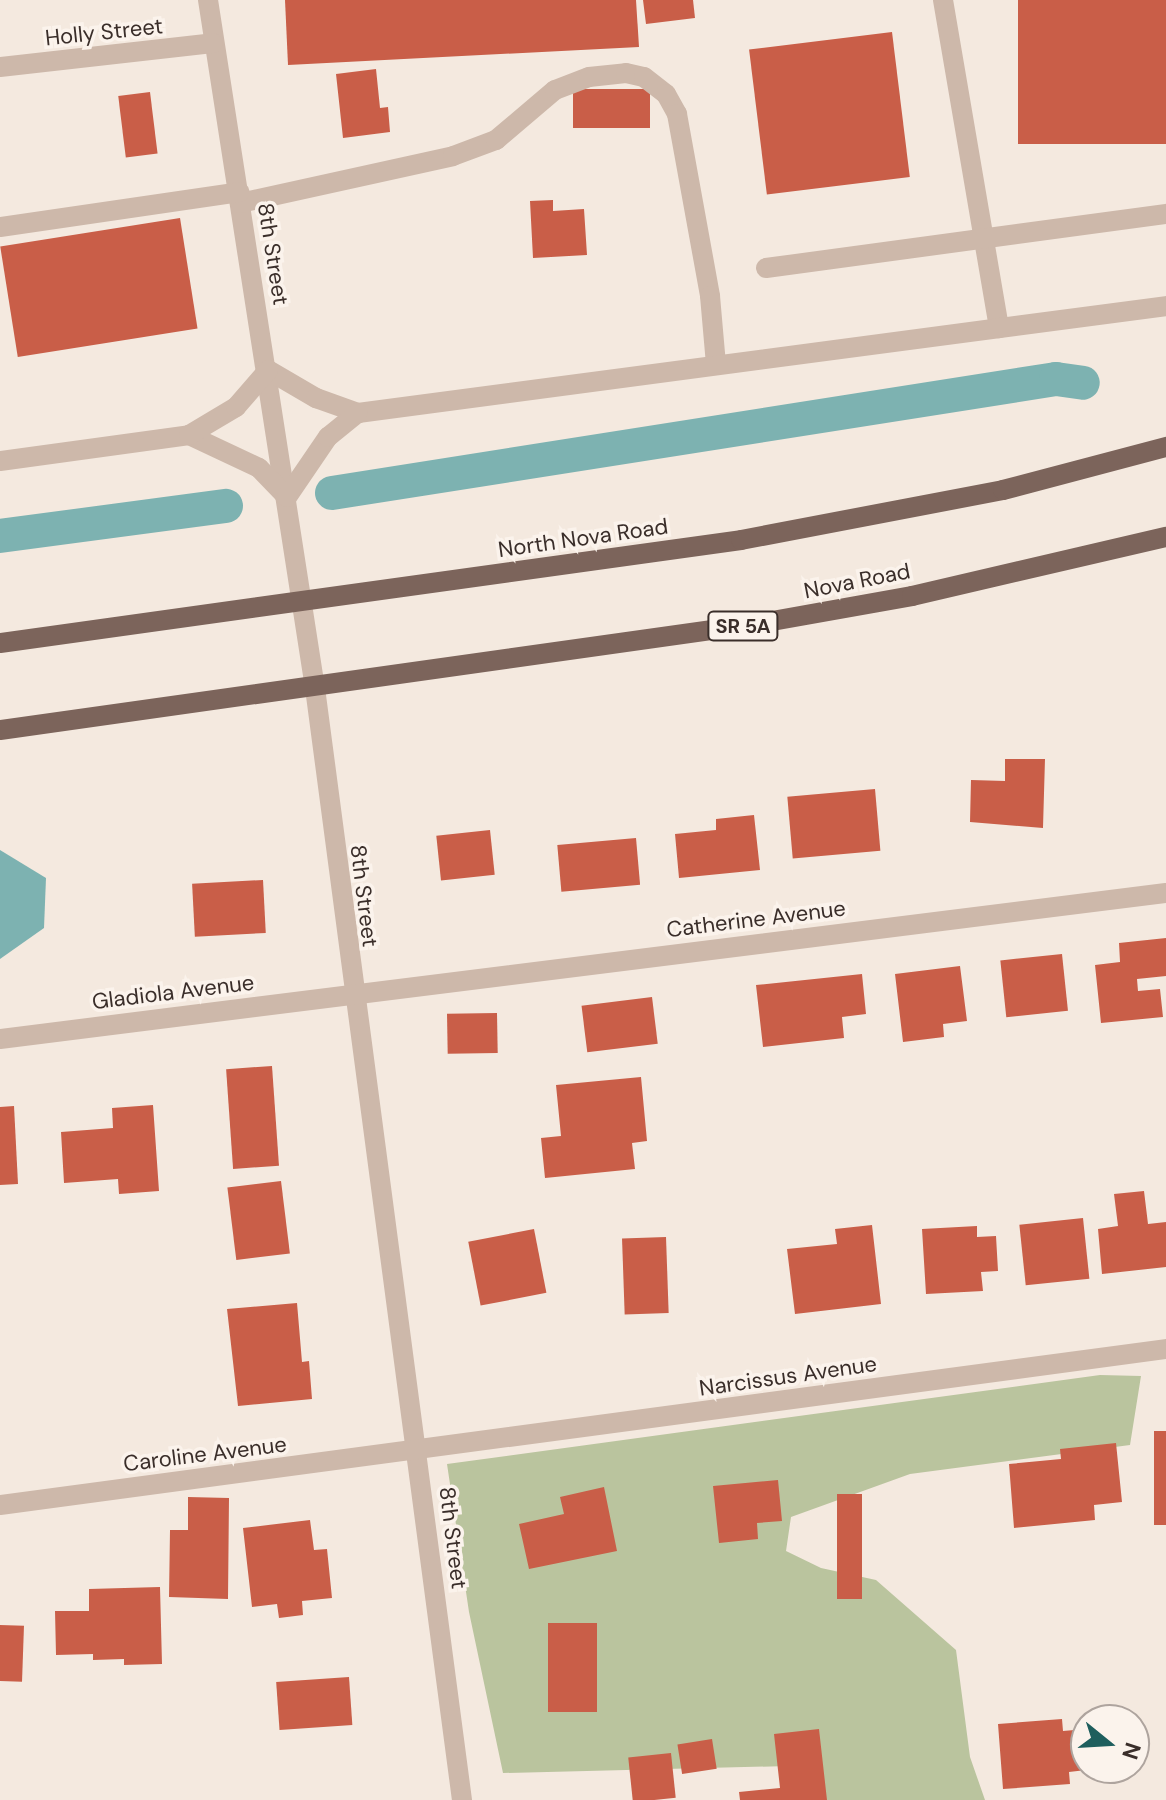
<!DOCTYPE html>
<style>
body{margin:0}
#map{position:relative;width:1166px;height:1800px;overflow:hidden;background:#f4e9df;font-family:"DM Sans",sans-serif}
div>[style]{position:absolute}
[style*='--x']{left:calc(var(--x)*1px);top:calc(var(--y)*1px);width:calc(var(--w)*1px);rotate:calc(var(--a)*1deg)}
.green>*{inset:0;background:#bac49e}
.water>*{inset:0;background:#7db2b1}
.canal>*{height:34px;margin:-17px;padding:0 17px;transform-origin:17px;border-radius:17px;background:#7db2b1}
.building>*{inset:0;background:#c95e48;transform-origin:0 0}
.minor>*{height:20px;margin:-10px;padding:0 10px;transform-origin:10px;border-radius:10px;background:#cdb8aa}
.major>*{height:20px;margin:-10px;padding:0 10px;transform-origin:10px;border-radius:10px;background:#7c645b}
span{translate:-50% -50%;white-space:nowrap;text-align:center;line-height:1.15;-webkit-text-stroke:7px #fbf3ec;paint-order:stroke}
.shield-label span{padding:2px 6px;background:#fbf3ec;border:2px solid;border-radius:6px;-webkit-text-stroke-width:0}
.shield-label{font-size:20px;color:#3a2e2a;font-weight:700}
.street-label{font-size:22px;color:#3a2e2a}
.north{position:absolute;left:1070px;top:1704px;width:80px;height:80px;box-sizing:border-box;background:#fbf3ec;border:2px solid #aea49e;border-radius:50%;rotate:108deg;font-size:22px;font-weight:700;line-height:32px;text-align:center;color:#3a2e2a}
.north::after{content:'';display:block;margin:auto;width:28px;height:36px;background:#1e5e5d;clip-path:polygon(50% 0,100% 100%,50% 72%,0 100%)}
</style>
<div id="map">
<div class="green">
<i style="clip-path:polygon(1100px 1375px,1141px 1376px,1130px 1445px,910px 1474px,791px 1517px,786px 1551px,821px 1568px,876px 1580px,956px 1650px,970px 1757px,985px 1800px,813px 1800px,788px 1766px,503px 1773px,469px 1612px,447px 1464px)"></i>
</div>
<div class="water">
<i style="clip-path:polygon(0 850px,46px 878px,44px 928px,0 959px)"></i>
</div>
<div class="canal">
<i style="--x:332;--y:493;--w:733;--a:-8.95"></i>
<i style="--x:1056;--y:379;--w:27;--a:8"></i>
<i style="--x:0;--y:536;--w:228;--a:-7.6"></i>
</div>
<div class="building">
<i style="clip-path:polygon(285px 0,636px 0,639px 47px,288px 65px)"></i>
<i style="clip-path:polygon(643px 0,693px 0,695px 18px,646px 24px)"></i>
<i style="left:1166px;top:0;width:144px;height:148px;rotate:90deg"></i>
<i style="left:892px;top:32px;width:146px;height:144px;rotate:83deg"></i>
<i style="clip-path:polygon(376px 69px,380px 108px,388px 107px,390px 132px,343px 138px,336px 74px)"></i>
<i style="left:573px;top:89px;width:77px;height:39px"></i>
<i style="left:150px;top:92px;width:62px;height:32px;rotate:83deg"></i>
<i style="clip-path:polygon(553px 200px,553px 211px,584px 209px,587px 255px,533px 258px,530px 201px)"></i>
<i style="left:180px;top:218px;width:112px;height:182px;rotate:81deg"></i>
<i style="clip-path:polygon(1005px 759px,1045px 759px,1043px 828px,970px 822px,971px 780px,1005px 781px)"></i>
<i style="left:875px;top:789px;width:62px;height:88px;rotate:85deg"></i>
<i style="clip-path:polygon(754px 815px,760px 870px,679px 878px,675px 834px,716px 830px,716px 819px)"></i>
<i style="left:490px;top:830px;width:45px;height:54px;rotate:84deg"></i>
<i style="left:636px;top:838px;width:47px;height:79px;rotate:85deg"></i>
<i style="left:263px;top:880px;width:53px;height:71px;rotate:87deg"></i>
<i style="clip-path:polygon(1166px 938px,1166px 976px,1137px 979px,1138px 991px,1160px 989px,1163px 1017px,1101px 1023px,1095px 965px,1120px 962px,1119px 943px)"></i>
<i style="left:1062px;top:954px;width:57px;height:62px;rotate:84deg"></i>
<i style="clip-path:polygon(960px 966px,967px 1021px,943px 1024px,944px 1037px,903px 1042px,895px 974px)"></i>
<i style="clip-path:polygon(862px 974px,866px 1014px,842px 1017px,844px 1038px,763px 1047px,756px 985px)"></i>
<i style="left:652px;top:997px;width:47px;height:71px;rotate:83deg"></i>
<i style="left:497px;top:1013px;width:40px;height:50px;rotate:89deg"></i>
<i style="left:272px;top:1066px;width:100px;height:46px;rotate:86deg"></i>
<i style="clip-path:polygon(641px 1077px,647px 1141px,632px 1143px,635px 1169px,545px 1178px,541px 1138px,561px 1136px,556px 1085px)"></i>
<i style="clip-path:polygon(153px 1105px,159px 1191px,119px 1194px,118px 1179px,64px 1183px,61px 1132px,113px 1128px,112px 1108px)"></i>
<i style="clip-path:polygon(14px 1106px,18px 1184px,0 1185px,0 1107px)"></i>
<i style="left:281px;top:1181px;width:73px;height:54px;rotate:83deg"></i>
<i style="clip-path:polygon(1144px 1191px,1148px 1224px,1166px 1222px,1166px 1267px,1102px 1274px,1098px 1229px,1118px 1226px,1114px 1194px)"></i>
<i style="left:1083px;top:1218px;width:61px;height:64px;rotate:84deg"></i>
<i style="clip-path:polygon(872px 1225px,881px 1304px,795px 1314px,787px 1249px,837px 1244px,835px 1229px)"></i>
<i style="clip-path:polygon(977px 1226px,977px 1237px,996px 1236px,998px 1271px,981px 1272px,983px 1291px,926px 1294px,922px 1229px)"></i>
<i style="left:534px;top:1229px;width:65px;height:67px;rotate:79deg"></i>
<i style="left:666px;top:1237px;width:76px;height:44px;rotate:88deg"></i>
<i style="clip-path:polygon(297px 1303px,302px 1362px,309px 1361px,312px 1399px,238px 1406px,227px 1309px)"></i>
<i style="left:1154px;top:1431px;width:12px;height:94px"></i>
<i style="clip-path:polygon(1116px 1443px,1122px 1502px,1094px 1505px,1095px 1520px,1014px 1528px,1009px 1464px,1061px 1459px,1060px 1449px)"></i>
<i style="clip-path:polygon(778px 1480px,782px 1521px,757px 1523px,758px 1539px,719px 1543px,713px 1486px)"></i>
<i style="clip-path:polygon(604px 1487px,617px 1551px,529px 1569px,519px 1524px,564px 1514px,560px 1497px)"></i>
<i style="left:837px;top:1494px;width:25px;height:105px"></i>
<i style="clip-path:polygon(188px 1497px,229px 1498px,228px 1599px,169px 1597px,170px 1530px,188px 1530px)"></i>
<i style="clip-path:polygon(310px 1520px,314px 1550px,327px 1549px,332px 1598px,302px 1601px,303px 1615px,279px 1618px,277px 1604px,252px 1607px,243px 1528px)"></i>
<i style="clip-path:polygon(160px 1587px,162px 1664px,124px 1665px,124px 1659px,93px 1660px,93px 1654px,56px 1655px,55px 1611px,89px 1611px,89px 1589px)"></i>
<i style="left:548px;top:1623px;width:49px;height:89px"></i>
<i style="left:0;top:1625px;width:24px;height:56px;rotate:2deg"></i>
<i style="left:349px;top:1677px;width:48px;height:73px;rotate:86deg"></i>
<i style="clip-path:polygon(1062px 1719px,1063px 1731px,1086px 1729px,1086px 1770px,1069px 1772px,1070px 1784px,1003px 1789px,998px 1724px)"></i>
<i style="clip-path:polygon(819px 1729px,827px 1800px,740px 1800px,739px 1792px,780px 1788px,774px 1734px)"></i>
<i style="left:712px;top:1739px;width:30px;height:35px;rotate:81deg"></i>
<i style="left:671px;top:1753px;width:45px;height:43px;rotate:84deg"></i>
</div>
<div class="minor">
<i style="--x:208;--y:0;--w:696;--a:81.16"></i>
<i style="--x:315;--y:688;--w:1122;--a:82.47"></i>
<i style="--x:943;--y:0;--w:333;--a:80.3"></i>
<i style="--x:0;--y:67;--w:214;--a:-6.4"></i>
<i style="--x:240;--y:203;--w:218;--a:-12.4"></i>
<i style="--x:453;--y:156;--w:46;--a:-20.4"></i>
<i style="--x:496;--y:140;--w:77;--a:-40.3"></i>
<i style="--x:555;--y:90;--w:36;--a:-21"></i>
<i style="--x:589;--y:77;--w:37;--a:-6"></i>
<i style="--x:626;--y:73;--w:18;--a:13"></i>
<i style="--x:644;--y:77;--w:28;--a:38"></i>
<i style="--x:666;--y:94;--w:23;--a:61"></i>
<i style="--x:677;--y:114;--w:185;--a:79.7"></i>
<i style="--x:710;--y:296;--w:69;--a:85"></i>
<i style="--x:0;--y:227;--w:242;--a:-8.3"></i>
<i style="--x:766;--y:268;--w:404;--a:-7.7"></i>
<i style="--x:268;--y:370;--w:56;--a:30.3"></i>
<i style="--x:316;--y:398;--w:45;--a:19.7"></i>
<i style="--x:358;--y:413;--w:815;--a:-7.54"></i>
<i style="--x:189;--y:435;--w:77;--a:25.2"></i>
<i style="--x:259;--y:468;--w:40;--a:46"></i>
<i style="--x:0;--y:461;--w:191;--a:-7.8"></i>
<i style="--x:189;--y:435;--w:55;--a:-30.8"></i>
<i style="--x:236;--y:407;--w:49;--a:-49.1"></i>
<i style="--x:287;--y:497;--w:73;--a:-55.7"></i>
<i style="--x:328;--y:437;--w:38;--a:-39"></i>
<i style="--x:0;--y:1039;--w:1175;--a:-7.14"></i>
<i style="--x:0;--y:1505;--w:1176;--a:-7.62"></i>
</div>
<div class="major">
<i style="--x:0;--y:643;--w:748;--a:-7.91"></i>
<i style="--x:741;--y:540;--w:267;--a:-10.8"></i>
<i style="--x:1003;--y:490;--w:169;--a:-14.8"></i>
<i style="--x:0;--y:730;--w:768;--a:-8"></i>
<i style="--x:761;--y:623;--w:153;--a:-10.1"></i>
<i style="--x:912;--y:596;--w:261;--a:-13.1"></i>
</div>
<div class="shield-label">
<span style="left:743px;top:626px">SR 5A</span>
</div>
<div class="street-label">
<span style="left:104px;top:32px;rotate:-6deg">Holly Street</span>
<span style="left:273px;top:254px;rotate:81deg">8th Street</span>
<span style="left:583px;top:538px;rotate:-8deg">North Nova Road</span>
<span style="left:857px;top:581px;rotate:-11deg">Nova Road</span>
<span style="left:364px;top:896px;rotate:83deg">8th Street</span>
<span style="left:756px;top:919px;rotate:-7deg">Catherine Avenue</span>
<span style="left:173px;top:992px;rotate:-7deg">Gladiola Avenue</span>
<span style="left:788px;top:1376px;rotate:-8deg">Narcissus Avenue</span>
<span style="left:205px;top:1454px;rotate:-7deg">Caroline Avenue</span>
<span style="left:453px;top:1538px;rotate:83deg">8th Street</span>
</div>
<div class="north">N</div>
</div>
